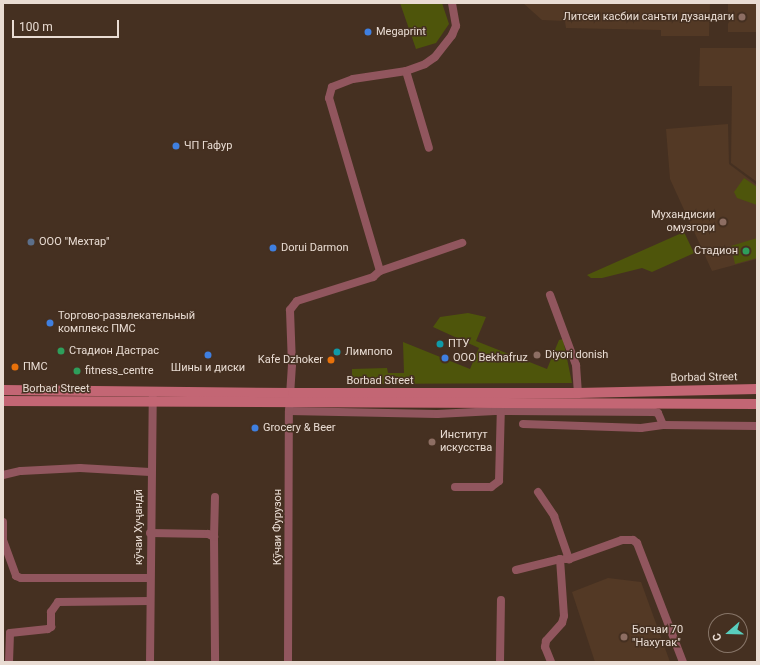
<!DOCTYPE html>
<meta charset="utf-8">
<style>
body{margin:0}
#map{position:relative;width:760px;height:665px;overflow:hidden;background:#453021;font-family:Roboto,sans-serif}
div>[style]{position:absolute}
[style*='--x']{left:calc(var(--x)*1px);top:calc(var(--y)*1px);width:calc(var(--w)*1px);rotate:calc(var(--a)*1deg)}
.built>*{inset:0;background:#533925;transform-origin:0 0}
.green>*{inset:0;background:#4e550b}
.minor>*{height:8px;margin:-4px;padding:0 4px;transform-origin:4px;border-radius:4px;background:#91565e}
.secondary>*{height:10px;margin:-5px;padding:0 5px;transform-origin:5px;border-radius:5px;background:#c36674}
.dots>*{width:11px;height:11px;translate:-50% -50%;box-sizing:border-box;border:2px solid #453021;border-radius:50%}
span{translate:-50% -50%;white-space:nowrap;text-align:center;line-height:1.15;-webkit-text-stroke:3px #453021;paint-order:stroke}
.poi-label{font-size:11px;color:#e9dcd3}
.right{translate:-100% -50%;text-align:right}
.left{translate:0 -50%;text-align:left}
.street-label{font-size:11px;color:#e9dcd3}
.frame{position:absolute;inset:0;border:4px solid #e9dcd3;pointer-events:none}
.north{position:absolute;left:708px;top:613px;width:40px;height:40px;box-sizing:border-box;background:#453021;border:1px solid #877568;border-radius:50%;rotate:250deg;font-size:11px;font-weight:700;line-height:16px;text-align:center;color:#e9dcd3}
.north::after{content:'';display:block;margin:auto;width:14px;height:18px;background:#59cebe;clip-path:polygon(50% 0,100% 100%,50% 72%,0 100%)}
.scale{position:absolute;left:12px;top:20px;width:107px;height:18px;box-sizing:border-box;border:2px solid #e9dcd3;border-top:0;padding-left:5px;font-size:12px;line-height:14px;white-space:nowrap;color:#e9dcd3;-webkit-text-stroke:3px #453021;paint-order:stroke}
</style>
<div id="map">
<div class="built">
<i style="clip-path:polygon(523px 3px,710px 3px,709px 36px,661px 36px,661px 30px,566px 28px,565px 21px,542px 20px)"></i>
<i style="left:728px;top:3px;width:29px;height:29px"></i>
<i style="clip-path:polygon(700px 48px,757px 48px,757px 182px,731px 163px,732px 86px,699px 86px)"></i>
<i style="clip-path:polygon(728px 124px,729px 164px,757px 185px,757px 259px,712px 271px,670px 179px,666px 129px)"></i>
<i style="clip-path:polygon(608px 578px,641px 582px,670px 662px,595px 662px,572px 592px)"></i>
</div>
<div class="green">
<i style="clip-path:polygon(400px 3px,442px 3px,449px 24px,436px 43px,416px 49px)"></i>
<i style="clip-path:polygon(744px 178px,757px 187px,757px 205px,737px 198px,734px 192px)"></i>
<i style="clip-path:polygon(684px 232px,694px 253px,692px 254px,652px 272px,642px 268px,602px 278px,591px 278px,587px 275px)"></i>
<i style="clip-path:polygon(757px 238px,757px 258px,735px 264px,731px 246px)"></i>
<i style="clip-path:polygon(468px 313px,486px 317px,476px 341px,547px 369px,559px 340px,563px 339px,572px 383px,352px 384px,352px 369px,387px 368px,388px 373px,404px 373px,403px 342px,470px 369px,479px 348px,433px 327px,440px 317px)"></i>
</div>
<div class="minor">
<i style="--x:406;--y:71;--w:20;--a:-20"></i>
<i style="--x:425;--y:64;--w:12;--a:-35"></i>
<i style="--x:435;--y:57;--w:28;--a:-52"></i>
<i style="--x:452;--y:35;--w:10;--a:-66"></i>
<i style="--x:456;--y:26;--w:23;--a:-100"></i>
<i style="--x:380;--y:271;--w:87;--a:-18.9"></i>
<i style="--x:550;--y:295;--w:75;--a:69.6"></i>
<i style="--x:576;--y:365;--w:28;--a:86"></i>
<i style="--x:289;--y:411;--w:148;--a:1.2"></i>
<i style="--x:437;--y:414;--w:58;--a:-3"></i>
<i style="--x:495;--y:411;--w:159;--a:0.4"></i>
<i style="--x:654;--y:412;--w:4;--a:14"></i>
<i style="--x:658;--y:413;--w:13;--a:67"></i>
<i style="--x:523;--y:424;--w:118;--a:1.9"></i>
<i style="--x:641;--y:428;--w:22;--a:-8"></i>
<i style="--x:663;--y:425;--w:94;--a:0.6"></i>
<i style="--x:3;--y:475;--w:18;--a:-13"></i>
<i style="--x:21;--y:471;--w:59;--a:-2.9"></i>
<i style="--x:80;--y:468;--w:70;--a:3.3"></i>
<i style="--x:455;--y:487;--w:36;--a:0"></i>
<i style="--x:491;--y:487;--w:10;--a:-37"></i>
<i style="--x:499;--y:481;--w:75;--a:-88.5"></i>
<i style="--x:538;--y:492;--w:29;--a:56"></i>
<i style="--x:554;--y:516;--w:46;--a:70.8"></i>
<i style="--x:569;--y:559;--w:4;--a:180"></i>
<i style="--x:3;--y:522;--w:17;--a:90"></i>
<i style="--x:150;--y:533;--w:58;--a:1"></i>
<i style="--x:208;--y:534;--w:7;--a:27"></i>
<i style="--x:214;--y:537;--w:125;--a:89.5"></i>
<i style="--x:214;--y:537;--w:40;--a:-88.6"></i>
<i style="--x:3;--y:540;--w:38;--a:70"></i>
<i style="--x:16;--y:576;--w:5;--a:22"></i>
<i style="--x:21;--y:578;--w:129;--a:0"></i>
<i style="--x:569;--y:559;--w:56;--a:-19.7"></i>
<i style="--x:622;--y:540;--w:11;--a:0"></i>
<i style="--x:633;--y:540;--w:5;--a:37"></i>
<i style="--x:637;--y:543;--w:128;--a:68.9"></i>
<i style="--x:516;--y:570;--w:45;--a:-14"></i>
<i style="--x:560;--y:559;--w:57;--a:86"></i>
<i style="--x:564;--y:616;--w:7;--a:106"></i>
<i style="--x:562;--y:623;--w:24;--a:132"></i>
<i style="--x:546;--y:641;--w:6;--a:99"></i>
<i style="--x:545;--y:647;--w:16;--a:68"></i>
<i style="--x:9;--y:662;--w:29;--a:-88"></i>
<i style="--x:10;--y:633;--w:38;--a:-6"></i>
<i style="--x:48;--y:629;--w:4;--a:-34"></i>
<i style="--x:51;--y:627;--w:15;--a:-90"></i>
<i style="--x:51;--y:612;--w:12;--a:-55"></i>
<i style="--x:58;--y:602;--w:92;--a:-0.6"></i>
<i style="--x:150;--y:662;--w:265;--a:-89.4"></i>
<i style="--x:288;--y:662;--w:251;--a:-89.8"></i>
<i style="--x:289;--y:411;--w:46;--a:-86.3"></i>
<i style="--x:292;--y:365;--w:55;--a:-92.1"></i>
<i style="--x:290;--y:310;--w:11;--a:-52"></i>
<i style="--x:297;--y:301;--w:80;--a:-17.5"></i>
<i style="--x:373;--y:277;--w:9;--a:-41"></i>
<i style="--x:380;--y:271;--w:180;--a:-106.4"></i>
<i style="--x:329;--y:98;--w:11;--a:-75"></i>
<i style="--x:332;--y:87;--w:22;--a:-21"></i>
<i style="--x:353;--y:79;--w:54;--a:-8.6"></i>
<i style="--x:406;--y:71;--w:80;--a:73.4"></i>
<i style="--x:500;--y:662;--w:62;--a:-89.1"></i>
</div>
<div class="secondary">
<i style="--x:3;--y:390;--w:290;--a:0.6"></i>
<i style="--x:293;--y:393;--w:285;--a:0"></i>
<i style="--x:578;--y:393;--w:179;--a:-1.3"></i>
<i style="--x:3;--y:401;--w:754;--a:0.23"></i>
</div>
<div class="dots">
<i style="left:742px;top:17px;background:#8d6e63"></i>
<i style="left:368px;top:32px;background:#3f7fe0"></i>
<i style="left:176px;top:146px;background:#3f7fe0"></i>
<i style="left:723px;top:222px;background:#8d6e63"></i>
<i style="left:31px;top:242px;background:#5c6f8a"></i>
<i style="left:273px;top:248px;background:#3f7fe0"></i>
<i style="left:746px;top:251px;background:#2e9e5b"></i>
<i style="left:50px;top:323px;background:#3f7fe0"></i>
<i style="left:440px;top:344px;background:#0f9aa8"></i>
<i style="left:61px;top:351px;background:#2e9e5b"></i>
<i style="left:337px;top:352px;background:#0f9aa8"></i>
<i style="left:208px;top:355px;background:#3f7fe0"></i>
<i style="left:537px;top:355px;background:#8d6e63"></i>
<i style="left:445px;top:358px;background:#3f7fe0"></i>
<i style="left:331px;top:360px;background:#e8710a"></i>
<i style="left:15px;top:367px;background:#e8710a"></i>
<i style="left:77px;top:371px;background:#2e9e5b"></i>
<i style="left:255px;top:428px;background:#3f7fe0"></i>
<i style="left:432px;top:442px;background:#8d6e63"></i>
<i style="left:624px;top:637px;background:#8d6e63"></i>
</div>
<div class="poi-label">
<span class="right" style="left:734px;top:17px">Литсеи касбии санъти дузандаги</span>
<span class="left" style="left:376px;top:32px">Megaprint</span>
<span class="left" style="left:184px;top:146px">ЧП Гафур</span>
<span class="right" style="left:715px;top:222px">Мухандисии<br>омузгори</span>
<span class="left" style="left:39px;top:242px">ООО "Мехтар"</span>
<span class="left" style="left:281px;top:248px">Dorui Darmon</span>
<span class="right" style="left:738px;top:251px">Стадион</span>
<span class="left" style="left:58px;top:323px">Торгово-развлекательный<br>комплекс ПМС</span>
<span class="left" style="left:448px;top:344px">ПТУ</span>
<span class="left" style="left:69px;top:351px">Стадион Дастрас</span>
<span class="left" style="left:345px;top:352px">Лимпопо</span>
<span class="left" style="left:545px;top:355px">Diyori donish</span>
<span class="left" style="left:453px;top:358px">OOO Bekhafruz</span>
<span class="right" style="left:323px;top:360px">Kafe Dzhoker</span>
<span class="left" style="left:23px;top:367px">ПМС</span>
<span style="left:208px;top:368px">Шины и диски</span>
<span class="left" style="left:85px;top:371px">fitness_centre</span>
<span class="left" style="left:263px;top:428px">Grocery &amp; Beer</span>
<span class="left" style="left:440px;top:442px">Институт<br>искусства</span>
<span class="left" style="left:632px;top:637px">Богчаи 70<br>"Нахутак"</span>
</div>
<div class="street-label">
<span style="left:704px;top:378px;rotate:-1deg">Borbad Street</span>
<span style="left:380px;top:381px">Borbad Street</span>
<span style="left:56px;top:389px">Borbad Street</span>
<span style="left:139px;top:527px;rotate:-90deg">кӯчаи Хуҷандӣ</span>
<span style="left:278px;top:527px;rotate:-90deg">Кӯчаи Фурузон</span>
</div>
<div class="frame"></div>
<div class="north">С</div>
<div class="scale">100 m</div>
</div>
